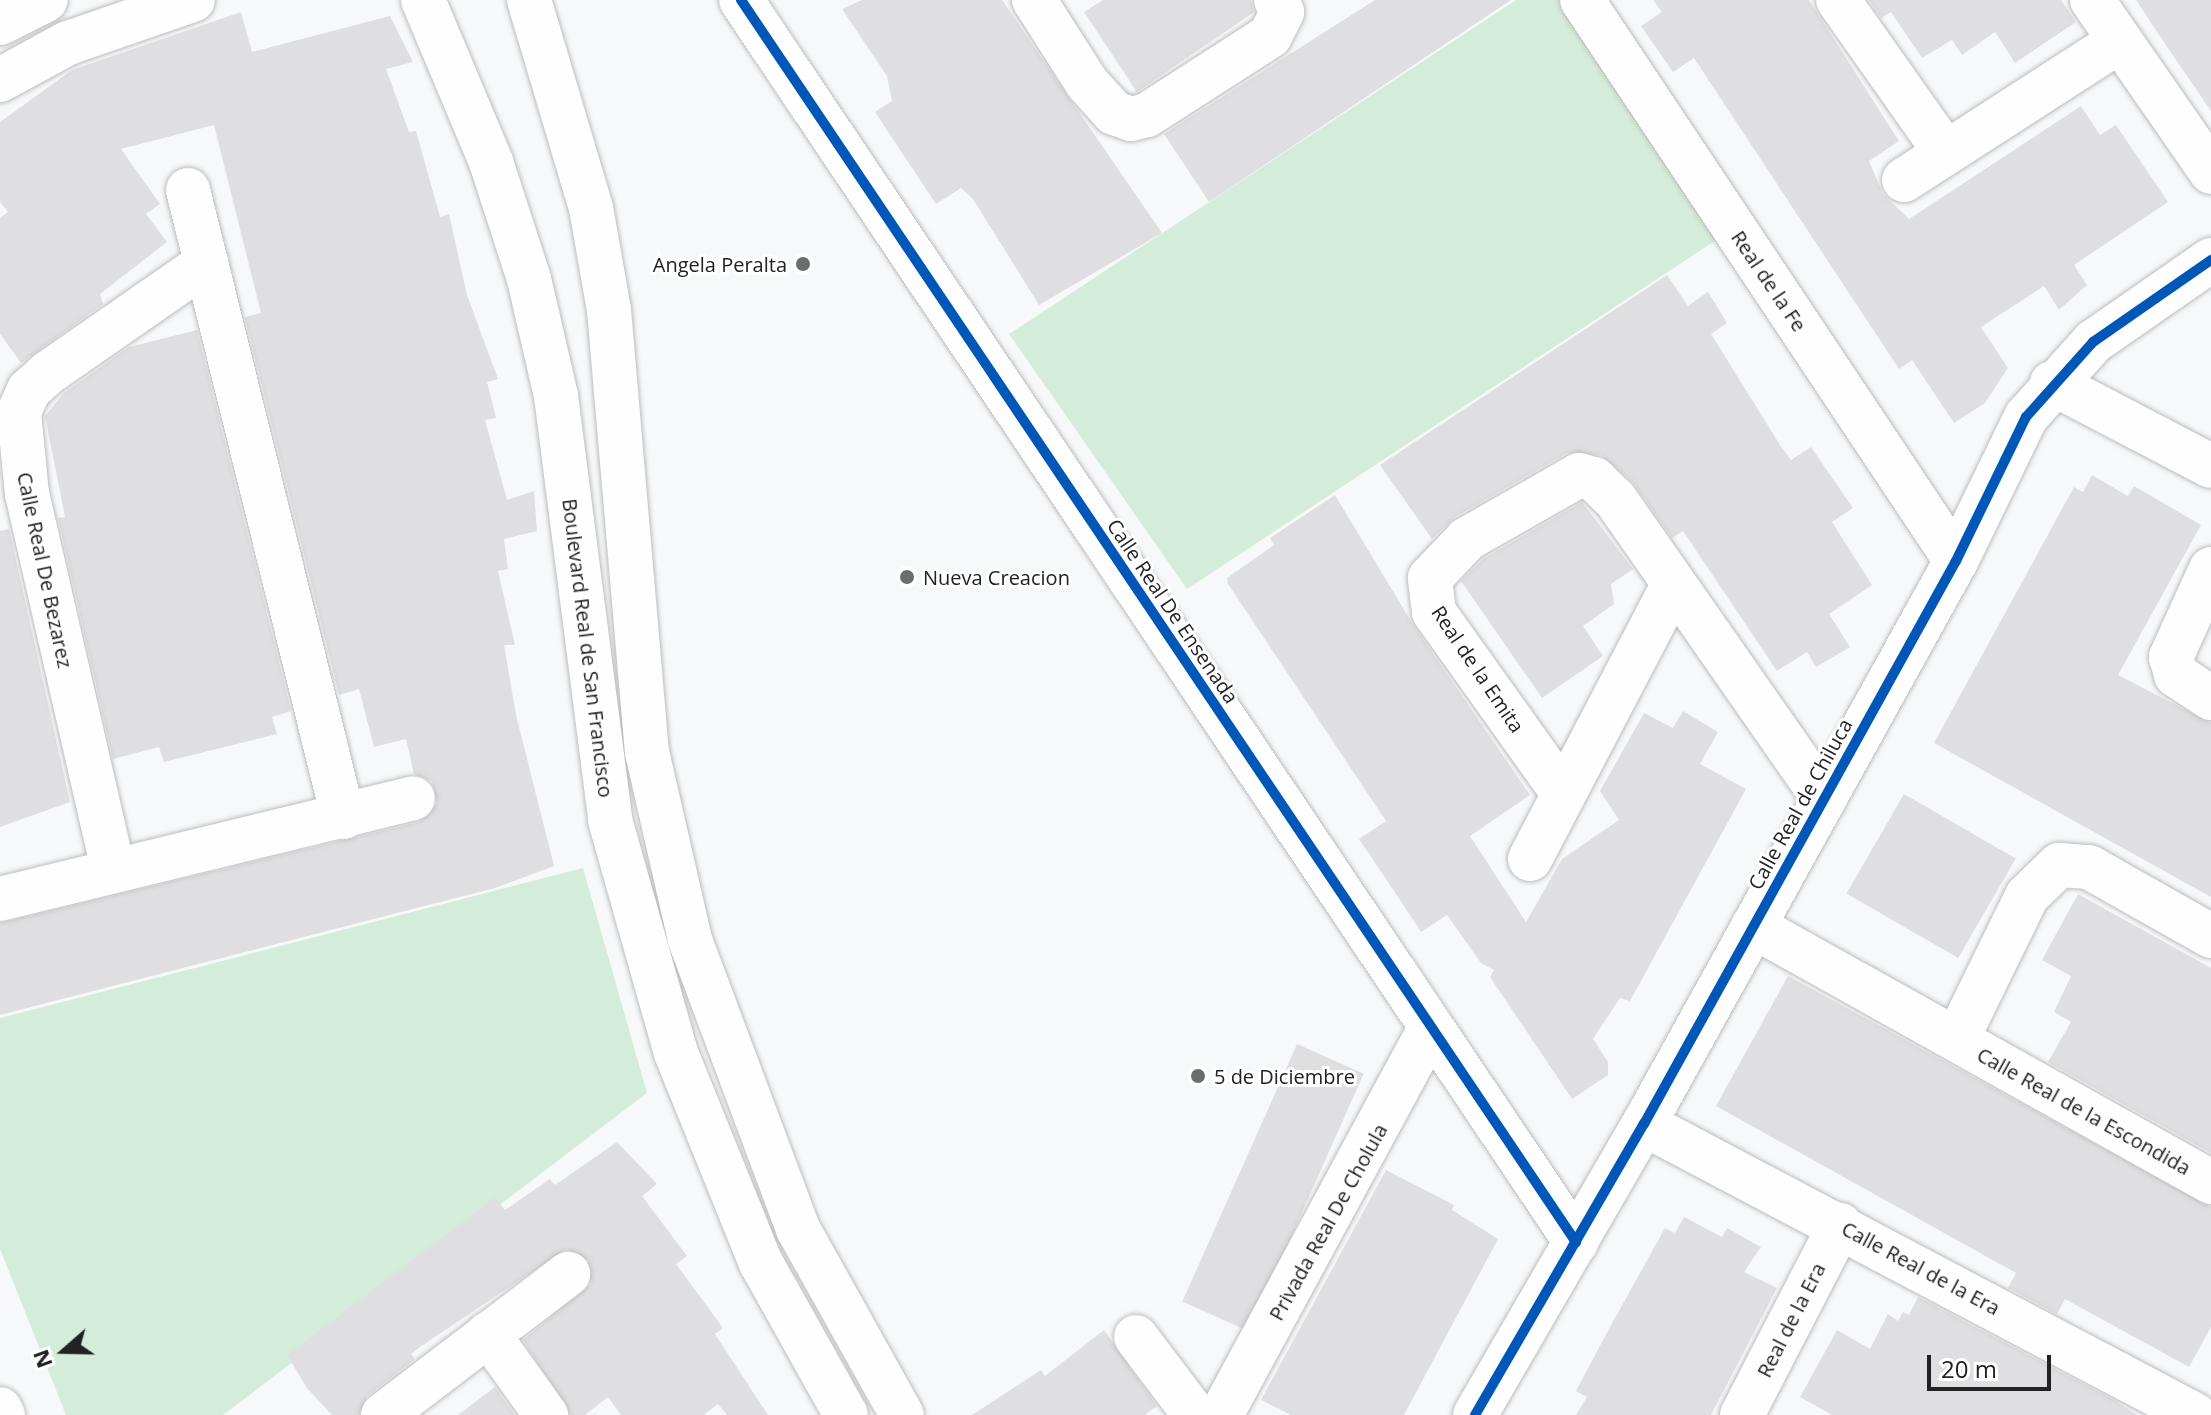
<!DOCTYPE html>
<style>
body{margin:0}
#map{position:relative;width:2211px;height:1415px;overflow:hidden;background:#f7f8fa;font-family:"Open Sans",sans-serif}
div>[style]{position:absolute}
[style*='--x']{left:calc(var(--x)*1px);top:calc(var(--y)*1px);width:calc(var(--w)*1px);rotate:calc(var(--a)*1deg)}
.green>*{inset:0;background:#d4edda}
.building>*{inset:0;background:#dfdfe1;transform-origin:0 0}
.roads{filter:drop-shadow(0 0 2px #bcbdbe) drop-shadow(0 0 2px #bcbdbe)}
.minor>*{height:44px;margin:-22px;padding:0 22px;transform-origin:22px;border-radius:22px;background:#fefefe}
.tertiary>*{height:44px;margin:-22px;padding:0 22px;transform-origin:22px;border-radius:22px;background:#fefefe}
.secondary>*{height:44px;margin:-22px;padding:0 22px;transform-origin:22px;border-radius:22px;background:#fefefe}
.cycleway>*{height:10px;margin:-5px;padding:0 5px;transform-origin:5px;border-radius:5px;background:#0057b8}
.dots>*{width:22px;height:22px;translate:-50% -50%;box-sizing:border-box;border:4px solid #fff;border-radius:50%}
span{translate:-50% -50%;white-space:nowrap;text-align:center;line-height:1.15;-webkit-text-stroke:6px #fff;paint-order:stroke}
.poi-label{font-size:20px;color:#212223}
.right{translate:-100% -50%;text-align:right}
.left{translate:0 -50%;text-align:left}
.street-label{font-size:20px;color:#212223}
.north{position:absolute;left:24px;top:1311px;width:80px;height:80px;-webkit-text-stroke:6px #fff;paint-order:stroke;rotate:250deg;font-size:22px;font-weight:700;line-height:32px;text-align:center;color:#212223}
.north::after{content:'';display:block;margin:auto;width:28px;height:36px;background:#212223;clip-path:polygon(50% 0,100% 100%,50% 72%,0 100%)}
.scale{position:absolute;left:1927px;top:1355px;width:124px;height:36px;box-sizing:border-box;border:4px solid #212223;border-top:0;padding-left:10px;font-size:24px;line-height:28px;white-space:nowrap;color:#212223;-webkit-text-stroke:6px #fff;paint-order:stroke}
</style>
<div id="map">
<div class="green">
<i style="clip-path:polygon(1516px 0,1581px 0,1733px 229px,1187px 589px,1009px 334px)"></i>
<i style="clip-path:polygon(583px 868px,647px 1093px,223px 1415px,66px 1415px,0 1249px,0 1018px)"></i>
</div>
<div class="building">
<i style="clip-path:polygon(862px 0,1002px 0,1162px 233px,1039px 305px,973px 199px,961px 188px,936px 204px,875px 112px,892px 101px,887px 76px,842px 9px)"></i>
<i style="clip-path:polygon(1103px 0,1251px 0,1254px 12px,1137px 92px,1084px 12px)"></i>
<i style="clip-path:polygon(1375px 0,1511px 0,1209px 202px,1164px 134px)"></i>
<i style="clip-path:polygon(1653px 0,1809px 0,1899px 141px,1869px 161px,1883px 194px,1909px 219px,2081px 106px,2100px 135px,2116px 125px,2168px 202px,2074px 265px,2087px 285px,2059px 310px,2044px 286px,1981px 327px,2008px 368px,1985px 403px,1954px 423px,1912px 360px,1899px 369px,1694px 58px,1673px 72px,1641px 26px,1662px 12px)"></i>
<i style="clip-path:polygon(1869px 0,2061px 0,2076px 22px,2015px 63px,1995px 32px,1962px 55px,1952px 40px,1922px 58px,1891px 12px,1881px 18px)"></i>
<i style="clip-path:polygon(2136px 0,2211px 0,2211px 111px,2159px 35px)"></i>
<i style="clip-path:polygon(241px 12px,252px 52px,390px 16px,413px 62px,386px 69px,409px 132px,416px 131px,440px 217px,449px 214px,467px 295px,498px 379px,487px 382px,496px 418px,485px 420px,507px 500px,534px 491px,537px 531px,504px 539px,508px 569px,498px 571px,515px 645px,504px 645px,516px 715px,554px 866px,495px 888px,0 1015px,0 923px,419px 822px,437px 804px,432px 781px,414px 774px,406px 739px,374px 747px,359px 689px,339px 695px,245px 317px,261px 313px,214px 125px,121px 149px,160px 204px,146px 214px,167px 242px,100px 294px,103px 304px,21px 363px,0 334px,0 218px,8px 212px,0 202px,0 122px,72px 70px)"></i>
<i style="clip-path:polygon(1667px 275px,1688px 306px,1708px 292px,1727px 323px,1711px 334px,1780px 445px,1791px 460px,1811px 447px,1853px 508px,1832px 522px,1872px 585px,1829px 614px,1850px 647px,1816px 667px,1807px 652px,1777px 671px,1683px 531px,1672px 538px,1632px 481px,1601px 455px,1567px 453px,1455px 517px,1432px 539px,1380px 465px)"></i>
<i style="clip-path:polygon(197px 330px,291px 711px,272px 717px,277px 734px,164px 762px,159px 747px,113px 759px,58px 518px,65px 517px,45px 416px,64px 393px,129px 347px)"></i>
<i style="clip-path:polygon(2092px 475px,2128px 496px,2134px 486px,2201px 525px,2118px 675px,2211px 723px,2211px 897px,1934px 743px,2074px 487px,2083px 492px)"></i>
<i style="clip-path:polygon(1335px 495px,1414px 626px,1530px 795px,1470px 836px,1526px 922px,1562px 859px,1619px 820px,1600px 791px,1644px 713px,1673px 728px,1683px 711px,1718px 732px,1700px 764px,1746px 789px,1630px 1001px,1620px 998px,1593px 1039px,1608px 1062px,1608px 1075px,1572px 1099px,1490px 977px,1494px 970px,1481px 963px,1447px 915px,1421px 932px,1400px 900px,1359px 839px,1386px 821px,1228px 584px,1227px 578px,1274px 545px,1270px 538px)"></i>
<i style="clip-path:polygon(1582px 502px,1633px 569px,1611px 584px,1614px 604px,1583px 626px,1603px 656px,1542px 698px,1461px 581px,1483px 559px)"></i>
<i style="clip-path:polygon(9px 529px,70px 802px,0 827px,0 531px)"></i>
<i style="left:1904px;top:794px;width:129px;height:115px;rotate:30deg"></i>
<i style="clip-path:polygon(2078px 894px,2211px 968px,2211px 1153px,2048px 1062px,2071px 1022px,2054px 1012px,2071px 976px,2042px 960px)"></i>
<i style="clip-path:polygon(1788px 976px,2211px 1207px,2211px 1327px,2189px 1367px,2065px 1299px,2057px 1314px,2008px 1288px,2016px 1273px,1716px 1106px)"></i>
<i style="left:1297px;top:1044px;width:73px;height:282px;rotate:24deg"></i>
<i style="clip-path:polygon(617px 1142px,657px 1184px,642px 1196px,687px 1256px,676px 1264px,723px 1328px,715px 1334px,768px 1415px,727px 1415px,718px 1404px,704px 1415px,621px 1415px,608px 1397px,585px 1415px,571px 1415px,523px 1340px,591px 1284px,588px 1260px,566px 1249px,420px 1347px,411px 1354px,415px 1359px,367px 1396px,359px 1415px,332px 1415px,307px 1388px,287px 1355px,495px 1197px,505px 1210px,550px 1179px,555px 1185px)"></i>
<i style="clip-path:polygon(1386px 1170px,1454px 1205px,1452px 1210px,1498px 1239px,1404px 1415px,1291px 1415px,1261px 1400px)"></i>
<i style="clip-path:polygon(1684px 1217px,1722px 1237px,1727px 1228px,1761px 1247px,1744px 1272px,1777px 1288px,1711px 1415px,1576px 1415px,1587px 1397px,1576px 1391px,1610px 1327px,1665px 1228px,1675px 1233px)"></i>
<i style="clip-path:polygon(1918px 1297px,2114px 1400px,2137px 1415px,1832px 1415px,1800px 1397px,1837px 1330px,1870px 1349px,1888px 1314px,1898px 1321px,1903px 1312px,1909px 1315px)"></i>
<i style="clip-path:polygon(1104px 1330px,1157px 1406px,1145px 1415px,972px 1415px,1041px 1370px,1045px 1376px)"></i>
<i style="clip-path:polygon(495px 1387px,515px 1415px,458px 1415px)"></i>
</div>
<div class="roads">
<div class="minor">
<i style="--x:1034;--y:0;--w:98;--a:57.4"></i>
<i style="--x:1087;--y:83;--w:40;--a:48"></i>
<i style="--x:1114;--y:113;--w:18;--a:19"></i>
<i style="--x:1131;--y:119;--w:16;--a:-14"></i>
<i style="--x:1147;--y:115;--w:146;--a:-32.7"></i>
<i style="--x:1270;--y:36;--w:27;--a:-63"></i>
<i style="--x:1282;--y:12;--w:13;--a:-117"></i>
<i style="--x:1838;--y:0;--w:187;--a:54.8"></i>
<i style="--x:2092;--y:0;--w:209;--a:55.3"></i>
<i style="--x:1904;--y:180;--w:257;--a:-32.8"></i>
<i style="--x:188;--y:190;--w:646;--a:76.11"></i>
<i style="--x:2052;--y:383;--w:179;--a:27.6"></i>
<i style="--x:2211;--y:569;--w:97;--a:114.4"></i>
<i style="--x:2171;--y:657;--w:19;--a:74"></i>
<i style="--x:2176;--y:675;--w:42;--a:33.3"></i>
<i style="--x:1563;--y:793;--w:222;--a:-125.5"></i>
<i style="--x:1434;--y:612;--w:34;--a:-97"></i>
<i style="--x:1430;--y:578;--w:54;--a:-46.5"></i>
<i style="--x:1467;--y:539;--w:129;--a:-29.7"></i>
<i style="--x:1579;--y:475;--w:16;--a:15"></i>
<i style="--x:1594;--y:479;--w:29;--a:44"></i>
<i style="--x:1615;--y:499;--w:366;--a:55.1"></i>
<i style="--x:1530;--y:859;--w:308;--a:-62.4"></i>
<i style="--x:113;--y:869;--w:385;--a:-102.9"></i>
<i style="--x:27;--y:494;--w:82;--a:-95.6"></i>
<i style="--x:19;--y:412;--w:24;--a:-66"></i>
<i style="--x:29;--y:390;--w:25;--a:-42"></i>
<i style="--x:48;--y:373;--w:193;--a:-34.8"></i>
<i style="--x:0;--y:899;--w:425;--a:-13.7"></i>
<i style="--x:1753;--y:926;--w:525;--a:29.2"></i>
<i style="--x:1957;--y:1039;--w:159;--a:-63.9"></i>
<i style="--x:2027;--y:896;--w:45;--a:-44.1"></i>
<i style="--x:2059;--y:865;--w:30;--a:4"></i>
<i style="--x:2089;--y:867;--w:140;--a:29.5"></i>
<i style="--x:1644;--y:1124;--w:623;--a:27.84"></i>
<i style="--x:488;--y:1334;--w:100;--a:54.4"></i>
<i style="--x:1136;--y:1337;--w:98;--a:52.9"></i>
<i style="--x:0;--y:1409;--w:7;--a:63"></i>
<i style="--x:383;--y:1415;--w:233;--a:-37.3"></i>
<i style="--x:1221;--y:1415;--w:441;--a:-61.6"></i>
<i style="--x:1742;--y:1415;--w:214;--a:-62.7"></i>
</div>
<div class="tertiary">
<i style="--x:741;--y:0;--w:1497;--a:56.09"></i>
<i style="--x:1582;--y:0;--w:674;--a:56.31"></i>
<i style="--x:0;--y:23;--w:51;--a:-26.6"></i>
<i style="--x:0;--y:80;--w:77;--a:-28.6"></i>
<i style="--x:68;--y:43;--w:132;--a:-19"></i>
<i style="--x:1475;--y:1415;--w:337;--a:-59.9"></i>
<i style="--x:1644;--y:1124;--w:644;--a:-61.01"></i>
<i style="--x:1956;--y:561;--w:160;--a:-64.1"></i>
<i style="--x:2026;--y:417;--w:101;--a:-48.2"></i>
<i style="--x:2093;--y:342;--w:144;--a:-34.8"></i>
</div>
<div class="secondary">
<i style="--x:423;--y:0;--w:176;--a:67.2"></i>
<i style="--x:491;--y:162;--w:123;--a:72"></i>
<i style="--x:529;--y:279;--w:120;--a:77"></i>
<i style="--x:556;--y:396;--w:427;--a:82.7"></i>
<i style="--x:610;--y:820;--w:242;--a:74.2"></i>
<i style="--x:676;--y:1053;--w:227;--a:68"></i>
<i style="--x:761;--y:1263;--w:174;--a:60.8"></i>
<i style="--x:529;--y:0;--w:217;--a:73.4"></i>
<i style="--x:591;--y:208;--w:104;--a:80"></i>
<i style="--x:609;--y:310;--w:444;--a:85.1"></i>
<i style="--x:647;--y:752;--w:193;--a:77.1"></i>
<i style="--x:690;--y:940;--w:309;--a:69.5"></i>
<i style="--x:798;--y:1229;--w:213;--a:60.8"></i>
</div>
</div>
<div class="cycleway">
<i style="--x:741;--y:0;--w:1497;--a:56.09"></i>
<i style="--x:1475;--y:1415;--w:337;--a:-59.9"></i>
<i style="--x:1644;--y:1124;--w:644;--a:-61.01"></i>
<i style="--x:1956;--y:561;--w:160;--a:-64.1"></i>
<i style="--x:2026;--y:417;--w:101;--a:-48.2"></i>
<i style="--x:2093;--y:342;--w:144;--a:-34.8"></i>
</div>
<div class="dots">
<i style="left:803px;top:264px;background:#6c6d6e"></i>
<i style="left:907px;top:577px;background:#6c6d6e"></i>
<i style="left:1198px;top:1076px;background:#6c6d6e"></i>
</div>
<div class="poi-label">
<span class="right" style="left:787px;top:264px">Angela Peralta</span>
<span class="left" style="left:923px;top:577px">Nueva Creacion</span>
<span class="left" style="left:1214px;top:1076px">5 de Diciembre</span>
</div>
<div class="street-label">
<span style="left:1769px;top:281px;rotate:56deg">Real de la Fe</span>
<span style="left:45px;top:570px;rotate:78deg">Calle Real De Bezarez</span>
<span style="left:1173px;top:611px;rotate:56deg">Calle Real De Ensenada</span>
<span style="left:588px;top:648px;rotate:83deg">Boulevard Real de San Francisco</span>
<span style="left:1478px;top:669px;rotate:56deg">Real de la Emita</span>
<span style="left:1800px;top:804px;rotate:-61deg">Calle Real de Chiluca</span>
<span style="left:2084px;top:1111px;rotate:29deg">Calle Real de la Escondida</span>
<span style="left:1328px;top:1222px;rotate:-61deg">Privada Real De Cholula</span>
<span style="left:1921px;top:1268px;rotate:28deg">Calle Real de la Era</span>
<span style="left:1791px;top:1320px;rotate:-63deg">Real de la Era</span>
</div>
<div class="north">N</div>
<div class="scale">20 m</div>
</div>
